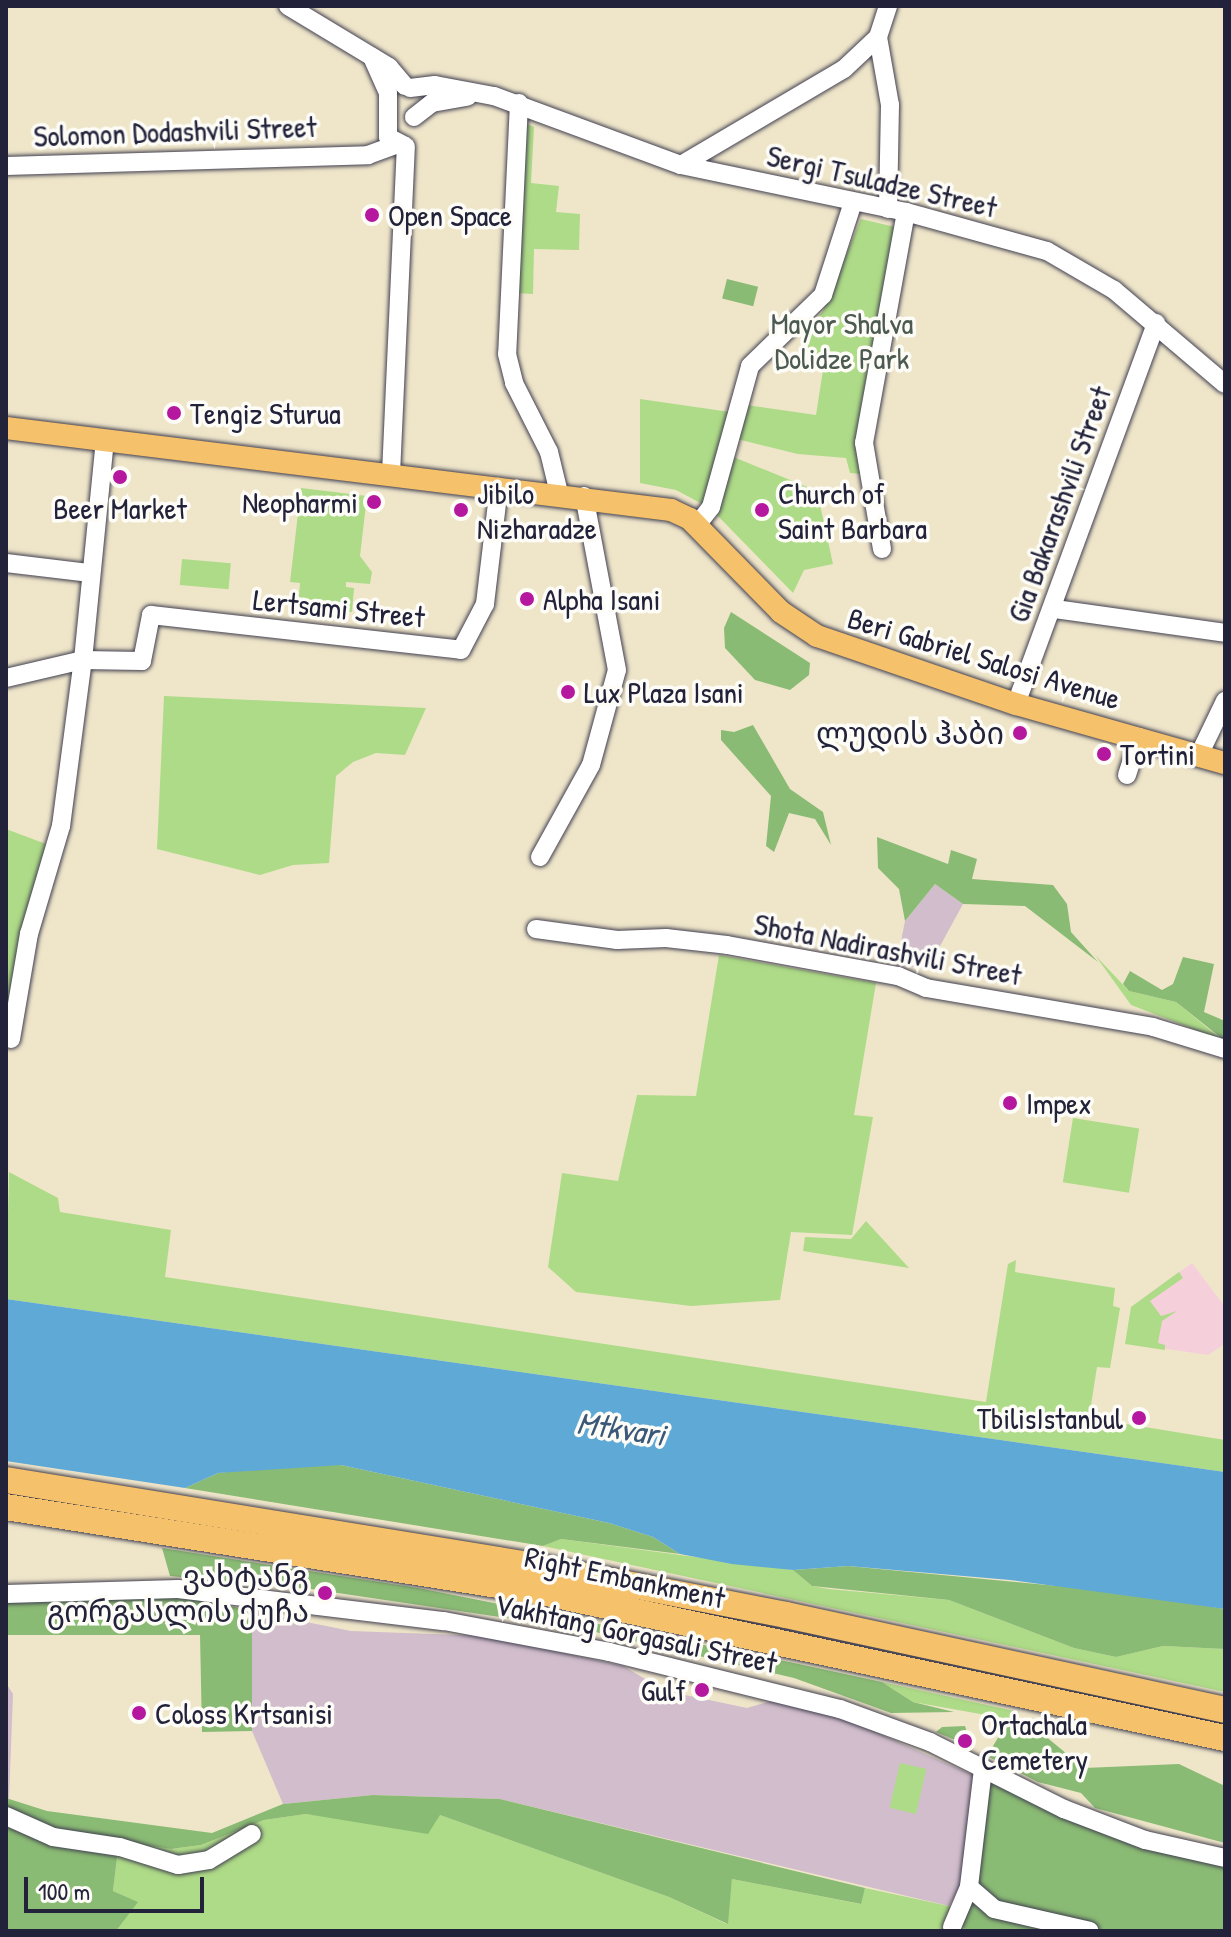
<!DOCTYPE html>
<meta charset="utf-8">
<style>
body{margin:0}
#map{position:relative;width:1231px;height:1937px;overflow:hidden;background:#efe6ca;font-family:"Patrick Hand","Noto Sans Georgian",sans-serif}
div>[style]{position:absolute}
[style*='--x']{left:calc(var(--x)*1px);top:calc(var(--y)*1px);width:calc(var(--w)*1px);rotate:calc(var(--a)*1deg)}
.built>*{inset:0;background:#f5cfda}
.industrial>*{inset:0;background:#d1bdcb}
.green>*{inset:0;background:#aedb87;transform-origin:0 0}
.forest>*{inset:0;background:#8abb74;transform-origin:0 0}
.water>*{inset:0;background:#5fa9d7}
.roads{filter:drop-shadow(0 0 2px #413f50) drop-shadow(0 0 2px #413f50)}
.minor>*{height:18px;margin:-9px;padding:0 9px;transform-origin:9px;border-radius:9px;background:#fff}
.major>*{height:22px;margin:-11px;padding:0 11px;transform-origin:11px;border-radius:11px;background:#f5c16b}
.highway>*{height:26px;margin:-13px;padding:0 13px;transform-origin:13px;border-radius:13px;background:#f5c16b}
.dots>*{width:22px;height:22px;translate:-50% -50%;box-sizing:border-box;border:4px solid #fdfcf7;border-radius:50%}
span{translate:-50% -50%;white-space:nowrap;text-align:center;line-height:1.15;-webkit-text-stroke:7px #fdfcf7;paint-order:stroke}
.street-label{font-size:30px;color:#22223b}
.poi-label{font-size:30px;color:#22223b}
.left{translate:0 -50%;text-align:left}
.right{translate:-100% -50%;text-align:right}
.park-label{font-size:30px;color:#4c5a52}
.water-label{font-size:32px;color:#3a5879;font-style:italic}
.frame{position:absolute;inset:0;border:8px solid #22223b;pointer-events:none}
.scale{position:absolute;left:24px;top:1877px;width:180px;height:36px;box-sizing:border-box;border:4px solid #22223b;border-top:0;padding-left:10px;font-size:24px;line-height:28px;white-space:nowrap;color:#22223b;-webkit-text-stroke:6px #fdfcf7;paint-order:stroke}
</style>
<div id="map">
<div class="built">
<i style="clip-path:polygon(1192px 1263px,1225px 1307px,1225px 1344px,1208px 1355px,1128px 1343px,1135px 1304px)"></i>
</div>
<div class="industrial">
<i style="clip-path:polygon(935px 884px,963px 904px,928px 968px,896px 966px,905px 921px)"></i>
<i style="clip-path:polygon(252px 1611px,351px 1631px,486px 1636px,623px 1666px,666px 1691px,747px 1708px,778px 1699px,832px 1713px,975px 1776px,962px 1882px,949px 1906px,500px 1799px,373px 1795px,283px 1804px,252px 1731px)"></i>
<i style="clip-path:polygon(6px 1683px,13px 1694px,9px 1799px,6px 1798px)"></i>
</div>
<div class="green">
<i style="clip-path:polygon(525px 123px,534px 127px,531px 183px,559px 186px,556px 212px,580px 214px,579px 250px,534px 249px,533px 294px,515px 293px)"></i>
<i style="clip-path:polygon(861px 219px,895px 227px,863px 411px,861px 474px,850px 473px,846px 458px,798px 454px,737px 439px,746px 405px,816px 415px,823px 370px,805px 366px,811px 326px,823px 311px)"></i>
<i style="clip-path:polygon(640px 399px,730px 412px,706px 506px,676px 490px,640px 483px)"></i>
<i style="clip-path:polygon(731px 456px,817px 491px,833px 564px,804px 570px,793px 593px,716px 514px)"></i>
<i style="clip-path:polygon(301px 488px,367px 496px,360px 556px,372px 572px,370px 584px,346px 582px,346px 587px,354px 588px,352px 612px,298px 607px,300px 583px,290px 582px)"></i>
<i style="left:182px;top:559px;width:49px;height:26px;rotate:5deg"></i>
<i style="clip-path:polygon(164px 696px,426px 708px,405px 755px,376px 753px,353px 762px,336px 776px,329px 863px,293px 865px,260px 875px,157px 849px)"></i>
<i style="clip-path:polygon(6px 829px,46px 844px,6px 1020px)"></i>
<i style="clip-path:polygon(719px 955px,876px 983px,854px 1115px,873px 1117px,852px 1235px,791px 1232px,780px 1300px,691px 1306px,576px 1292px,548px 1267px,562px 1173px,618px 1181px,637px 1095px,696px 1096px)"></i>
<i style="clip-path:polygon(1095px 955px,1129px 991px,1176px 1002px,1222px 1040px,1131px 1005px)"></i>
<i style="left:1073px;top:1118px;width:67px;height:65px;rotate:9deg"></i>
<i style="clip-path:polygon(9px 1172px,58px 1198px,60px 1212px,171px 1230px,165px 1277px,986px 1402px,1008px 1264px,1016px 1260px,1015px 1272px,1115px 1288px,1113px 1306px,1120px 1308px,1110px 1368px,1097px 1367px,1089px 1418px,1225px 1440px,1225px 1472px,6px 1299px)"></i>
<i style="clip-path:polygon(866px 1221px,909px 1268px,803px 1251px,805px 1237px,851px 1239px)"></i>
<i style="clip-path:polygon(1179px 1272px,1183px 1278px,1150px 1301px,1161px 1316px,1177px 1311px,1162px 1321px,1158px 1343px,1165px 1345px,1165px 1350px,1125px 1344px,1131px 1307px)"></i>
<i style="clip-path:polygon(561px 1539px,793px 1570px,812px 1586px,829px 1589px,949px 1600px,1074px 1648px,1116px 1657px,1163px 1646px,1225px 1649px,1225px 1692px,543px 1546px)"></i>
<i style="clip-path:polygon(882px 1682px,1019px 1712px,1019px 1721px,913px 1702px)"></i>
<i style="left:900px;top:1763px;width:27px;height:46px;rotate:13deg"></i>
<i style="clip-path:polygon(306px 1814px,348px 1819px,440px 1815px,669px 1897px,727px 1924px,732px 1879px,860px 1904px,865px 1888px,949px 1906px,968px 1931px,116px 1931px,137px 1902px,113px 1891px,118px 1850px,129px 1841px,171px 1849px,201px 1845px,264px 1820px)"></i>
</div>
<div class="forest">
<i style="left:727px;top:279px;width:32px;height:20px;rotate:14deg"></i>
<i style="clip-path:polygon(731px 612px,810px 663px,809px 675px,790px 690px,755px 680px,725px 648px,724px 628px)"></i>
<i style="clip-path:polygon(753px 725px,790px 789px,823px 812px,831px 845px,815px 819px,789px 813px,774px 852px,766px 846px,771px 796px,721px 740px,721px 730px,734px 732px)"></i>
<i style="clip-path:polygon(877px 837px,948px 864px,951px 850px,977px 859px,972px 879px,1053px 885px,1067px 904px,1071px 932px,1098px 962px,1025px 906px,963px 904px,935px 884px,905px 921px,899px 889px,878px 868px)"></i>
<i style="clip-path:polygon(1183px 957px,1214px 964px,1204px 1012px,1225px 1021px,1225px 1041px,1176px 1002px,1129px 991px,1123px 984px,1130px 971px,1162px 990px,1173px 984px)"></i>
<i style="clip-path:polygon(296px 1465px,341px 1465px,609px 1523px,653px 1537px,680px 1554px,561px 1539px,543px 1546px,185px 1488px,218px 1473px)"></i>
<i style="clip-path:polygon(162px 1548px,418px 1588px,794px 1663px,882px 1682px,913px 1702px,954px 1712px,891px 1713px,794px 1678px,587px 1630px,311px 1589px,170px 1576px)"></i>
<i style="clip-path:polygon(848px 1566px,1120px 1592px,1225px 1609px,1225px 1649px,1163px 1646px,1116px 1657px,1074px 1648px,949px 1600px,812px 1586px,793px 1570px)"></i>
<i style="clip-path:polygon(147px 1596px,204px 1600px,252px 1611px,252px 1731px,202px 1732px,200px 1635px,6px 1635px,6px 1603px)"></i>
<i style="clip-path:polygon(1008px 1721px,1033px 1726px,1084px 1768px,1179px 1764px,1225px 1786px,1225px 1843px,1095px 1808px,1081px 1793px,1038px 1782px,987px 1756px)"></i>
<i style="clip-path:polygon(965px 1726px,972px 1747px,936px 1732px,942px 1727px)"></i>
<i style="clip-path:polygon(990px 1780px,1138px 1844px,1225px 1867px,1225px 1931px,968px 1931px,961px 1925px)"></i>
<i style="clip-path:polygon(373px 1795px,500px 1799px,865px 1888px,861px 1904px,732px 1879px,728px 1924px,669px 1897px,440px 1815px,428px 1834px,306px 1814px,264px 1820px,201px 1845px,171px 1849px,54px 1830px,6px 1809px,6px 1798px,47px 1811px,212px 1833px,283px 1804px)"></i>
<i style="clip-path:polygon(6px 1821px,118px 1850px,113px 1891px,138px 1902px,116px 1931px,6px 1931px)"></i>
</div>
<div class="water">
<i style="clip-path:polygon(6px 1299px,1225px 1472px,1225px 1609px,1010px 1580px,848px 1566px,793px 1570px,732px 1564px,680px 1554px,653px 1537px,609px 1523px,341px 1465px,218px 1473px,185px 1488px,6px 1461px)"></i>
</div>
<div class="roads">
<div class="minor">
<i style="--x:288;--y:6;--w:118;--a:31.1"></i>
<i style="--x:389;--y:67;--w:25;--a:50"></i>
<i style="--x:878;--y:37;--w:69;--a:80"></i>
<i style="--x:890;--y:105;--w:104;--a:91.1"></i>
<i style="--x:372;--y:57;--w:39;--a:66"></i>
<i style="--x:388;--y:93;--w:44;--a:90"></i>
<i style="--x:388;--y:137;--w:18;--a:27"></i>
<i style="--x:410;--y:88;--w:25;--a:-7"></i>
<i style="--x:435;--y:85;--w:60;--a:10.6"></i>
<i style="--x:494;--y:96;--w:199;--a:20.3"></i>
<i style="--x:681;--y:165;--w:230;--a:11.8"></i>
<i style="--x:906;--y:212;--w:146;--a:15.5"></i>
<i style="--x:1047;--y:251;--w:78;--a:30.2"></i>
<i style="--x:1114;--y:290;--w:145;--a:40.3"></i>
<i style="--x:519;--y:103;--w:251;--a:92.7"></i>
<i style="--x:507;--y:354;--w:30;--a:76"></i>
<i style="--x:514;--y:383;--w:77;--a:63.1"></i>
<i style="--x:549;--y:452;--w:42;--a:76.3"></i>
<i style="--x:414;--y:117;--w:23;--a:-38"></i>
<i style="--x:432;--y:103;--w:36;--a:-10"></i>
<i style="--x:681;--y:165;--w:189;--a:-30.5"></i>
<i style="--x:844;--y:69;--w:47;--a:-43.3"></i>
<i style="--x:878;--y:37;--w:33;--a:-72"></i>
<i style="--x:6;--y:166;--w:362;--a:-1.7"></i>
<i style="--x:368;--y:155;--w:29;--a:-20"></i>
<i style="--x:391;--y:474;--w:328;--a:-87.4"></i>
<i style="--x:697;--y:525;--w:23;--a:-52"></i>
<i style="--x:711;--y:507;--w:146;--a:-74.5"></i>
<i style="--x:750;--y:366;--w:102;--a:-44.2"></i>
<i style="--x:823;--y:295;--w:98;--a:-72.1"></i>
<i style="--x:882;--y:549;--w:108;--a:-99.6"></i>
<i style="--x:864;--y:443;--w:235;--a:-79.7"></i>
<i style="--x:6;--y:563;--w:85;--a:6.8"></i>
<i style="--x:1055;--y:609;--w:172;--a:8"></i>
<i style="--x:6;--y:678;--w:79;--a:-13.2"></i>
<i style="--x:83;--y:660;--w:221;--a:-84.3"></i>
<i style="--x:1016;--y:704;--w:406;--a:-69.8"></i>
<i style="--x:1200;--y:753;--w:58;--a:-64.3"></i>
<i style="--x:1127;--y:775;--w:40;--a:-72"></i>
<i style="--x:540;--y:857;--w:105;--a:-61"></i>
<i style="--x:591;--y:765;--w:98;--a:-74.7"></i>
<i style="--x:617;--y:670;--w:177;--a:-100.7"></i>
<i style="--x:536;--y:929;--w:82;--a:7.7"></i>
<i style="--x:617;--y:940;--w:49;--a:-2.3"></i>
<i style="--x:666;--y:938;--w:61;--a:6.5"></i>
<i style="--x:727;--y:945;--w:174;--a:10.3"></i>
<i style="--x:898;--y:976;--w:30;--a:23"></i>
<i style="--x:926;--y:988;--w:230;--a:9.7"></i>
<i style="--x:1153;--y:1027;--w:75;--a:17"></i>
<i style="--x:11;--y:1039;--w:107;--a:-80.3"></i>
<i style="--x:29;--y:934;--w:113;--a:-73.5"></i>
<i style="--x:61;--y:826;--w:167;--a:-82.5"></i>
<i style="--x:83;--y:660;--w:59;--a:1"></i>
<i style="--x:142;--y:661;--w:47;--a:-78.9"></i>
<i style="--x:151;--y:615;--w:312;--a:6.4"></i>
<i style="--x:461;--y:650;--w:52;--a:-62.4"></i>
<i style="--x:485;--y:604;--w:118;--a:-83.2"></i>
<i style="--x:6;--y:1594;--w:172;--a:-1.7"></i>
<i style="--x:178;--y:1589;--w:268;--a:6.9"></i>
<i style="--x:444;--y:1621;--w:168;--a:10.6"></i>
<i style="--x:609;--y:1652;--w:238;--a:13.9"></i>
<i style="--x:840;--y:1709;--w:96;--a:20.1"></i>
<i style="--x:930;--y:1742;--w:150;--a:26.6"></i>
<i style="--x:1064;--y:1809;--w:87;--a:20.9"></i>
<i style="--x:1145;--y:1840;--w:82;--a:12.7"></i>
<i style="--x:983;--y:1769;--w:119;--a:96.8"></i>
<i style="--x:969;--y:1887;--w:33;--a:41"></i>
<i style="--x:994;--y:1909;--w:98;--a:12.9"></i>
<i style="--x:6;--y:1816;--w:51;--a:24.1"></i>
<i style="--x:53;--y:1837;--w:68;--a:8.5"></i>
<i style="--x:120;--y:1847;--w:61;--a:17.2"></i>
<i style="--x:178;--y:1865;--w:31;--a:-9"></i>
<i style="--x:209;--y:1860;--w:50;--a:-31.2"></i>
<i style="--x:952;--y:1927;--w:43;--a:-67"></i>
</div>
<div class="major">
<i style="--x:6;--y:428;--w:670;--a:7.03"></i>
<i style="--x:671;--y:510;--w:21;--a:25"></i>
<i style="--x:690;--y:519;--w:130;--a:45.6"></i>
<i style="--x:781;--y:612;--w:43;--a:33.7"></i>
<i style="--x:817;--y:636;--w:210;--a:18.9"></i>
<i style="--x:1016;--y:704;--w:217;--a:15.8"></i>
</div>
<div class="highway">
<i style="--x:6;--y:1480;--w:530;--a:9.23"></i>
<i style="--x:529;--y:1565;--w:262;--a:11"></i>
<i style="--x:786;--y:1615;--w:449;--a:12.2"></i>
<i style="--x:6;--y:1507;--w:543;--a:9.01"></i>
<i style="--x:542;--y:1592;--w:698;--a:12.07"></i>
</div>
</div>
<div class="dots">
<i style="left:372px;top:215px;background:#b5179e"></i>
<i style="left:174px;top:413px;background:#b5179e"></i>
<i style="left:120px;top:477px;background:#b5179e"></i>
<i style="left:374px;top:502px;background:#b5179e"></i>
<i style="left:461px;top:510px;background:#b5179e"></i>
<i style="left:762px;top:510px;background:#b5179e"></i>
<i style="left:527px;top:599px;background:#b5179e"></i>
<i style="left:568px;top:692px;background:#b5179e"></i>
<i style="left:1020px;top:733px;background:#b5179e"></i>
<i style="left:1104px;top:754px;background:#b5179e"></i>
<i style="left:1010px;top:1103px;background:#b5179e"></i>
<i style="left:1139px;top:1418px;background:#b5179e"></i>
<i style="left:325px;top:1593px;background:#b5179e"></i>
<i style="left:702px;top:1690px;background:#b5179e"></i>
<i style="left:139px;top:1713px;background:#b5179e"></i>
<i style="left:965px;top:1741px;background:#b5179e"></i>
</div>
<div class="street-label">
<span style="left:175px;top:131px;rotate:-2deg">Solomon Dodashvili Street</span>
<span style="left:882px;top:181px;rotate:13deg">Sergi Tsuladze Street</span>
<span style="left:1059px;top:504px;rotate:-70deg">Gia Bakarashvili Street</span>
<span style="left:339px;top:608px;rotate:6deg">Lertsami Street</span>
<span style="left:984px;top:658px;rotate:17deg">Beri Gabriel Salosi Avenue</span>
<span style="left:888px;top:949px;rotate:11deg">Shota Nadirashvili Street</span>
<span style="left:625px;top:1577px;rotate:12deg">Right Embankment</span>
<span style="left:636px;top:1633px;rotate:12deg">Vakhtang Gorgasali Street</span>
</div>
<div class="poi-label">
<span class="left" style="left:388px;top:215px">Open Space</span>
<span class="left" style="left:190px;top:413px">Tengiz Sturua</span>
<span class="left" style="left:477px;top:510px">Jibilo<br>Nizharadze</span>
<span class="left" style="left:778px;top:510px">Church of<br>Saint Barbara</span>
<span class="right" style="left:358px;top:502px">Neopharmi</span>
<span style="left:120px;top:508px">Beer Market</span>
<span class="left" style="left:543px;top:599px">Alpha Isani</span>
<span class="left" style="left:584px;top:692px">Lux Plaza Isani</span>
<span class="right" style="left:1004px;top:733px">ლუდის ჰაბი</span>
<span class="left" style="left:1120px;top:754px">Tortini</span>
<span class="left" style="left:1026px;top:1103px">Impex</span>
<span class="right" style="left:1123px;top:1418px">TbilisIstanbul</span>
<span class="right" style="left:309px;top:1593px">ვახტანგ<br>გორგასლის ქუჩა</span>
<span class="right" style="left:686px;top:1690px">Gulf</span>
<span class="left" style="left:155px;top:1713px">Coloss Krtsanisi</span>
<span class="left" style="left:981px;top:1741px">Ortachala<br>Cemetery</span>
</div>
<div class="park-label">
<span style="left:842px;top:340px">Mayor Shalva<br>Dolidze Park</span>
</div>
<div class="water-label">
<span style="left:621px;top:1429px;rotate:8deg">Mtkvari</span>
</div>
<div class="frame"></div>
<div class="scale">100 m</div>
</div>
